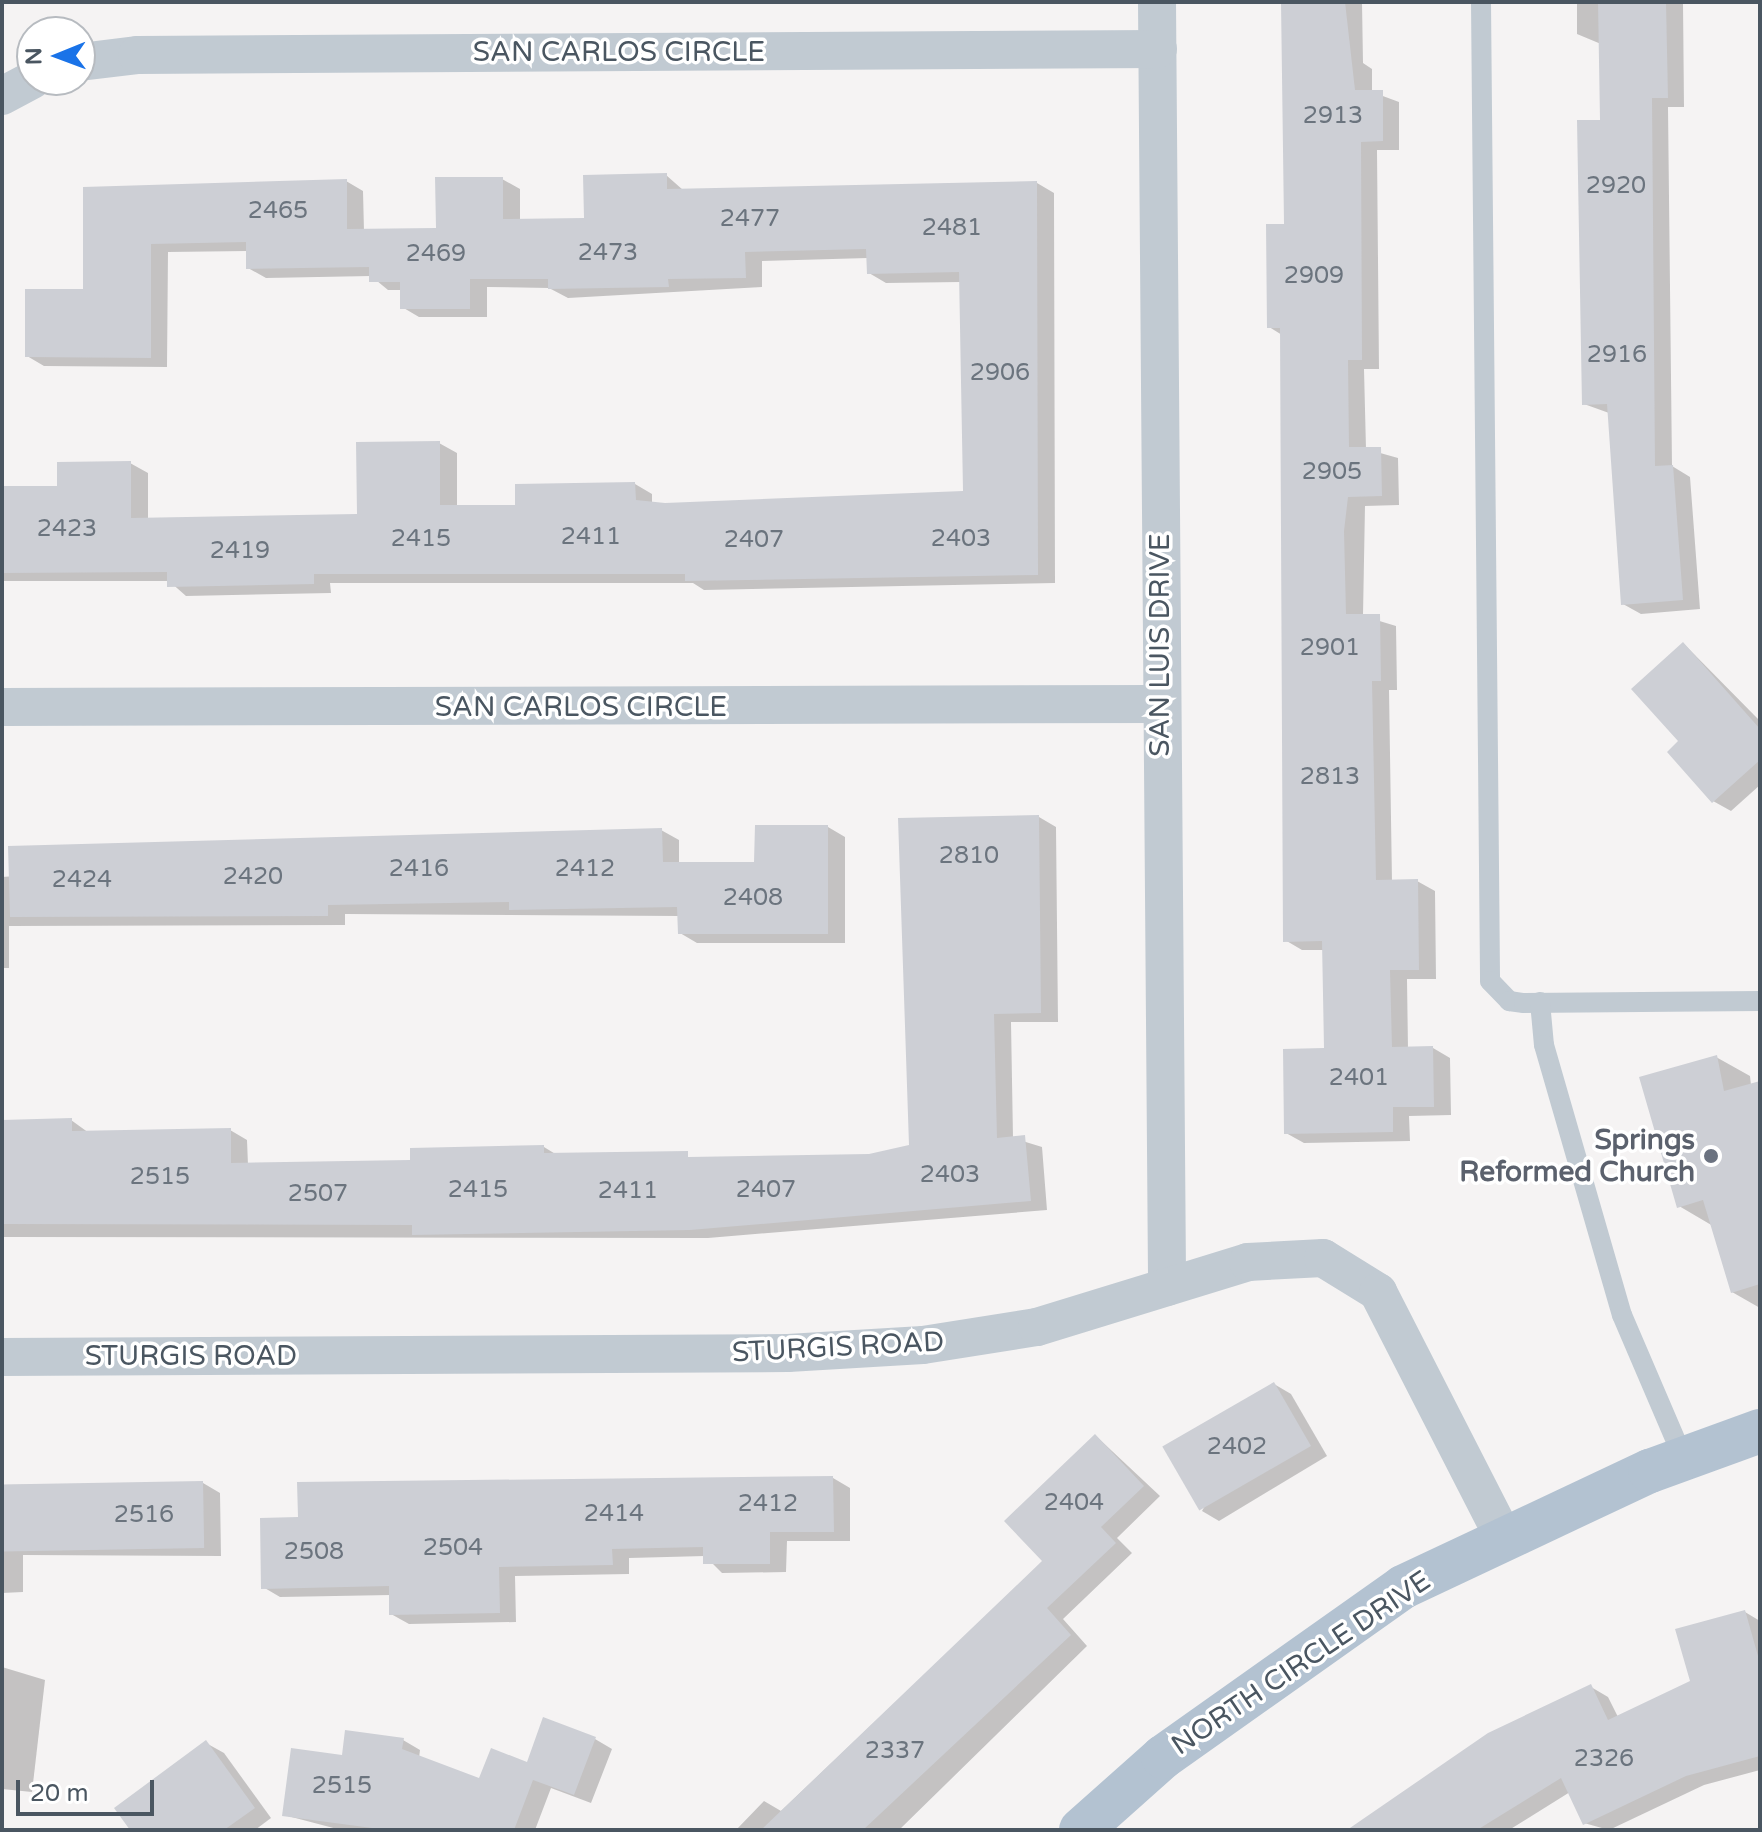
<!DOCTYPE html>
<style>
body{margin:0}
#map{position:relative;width:1762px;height:1832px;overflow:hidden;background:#f5f3f3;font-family:"Varela Round",sans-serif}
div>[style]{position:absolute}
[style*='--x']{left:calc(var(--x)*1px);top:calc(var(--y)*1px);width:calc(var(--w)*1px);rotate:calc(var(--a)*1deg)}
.shadow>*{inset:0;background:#0003}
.building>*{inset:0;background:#cdcfd5;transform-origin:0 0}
.service>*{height:20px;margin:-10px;padding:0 10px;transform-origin:10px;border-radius:10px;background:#c1cad2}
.minor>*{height:38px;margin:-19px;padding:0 19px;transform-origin:19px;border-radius:19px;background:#c1cad2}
.primary>*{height:44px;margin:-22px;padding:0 22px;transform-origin:22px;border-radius:22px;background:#b3c2d1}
.dots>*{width:22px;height:22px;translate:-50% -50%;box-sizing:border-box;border:4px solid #fff;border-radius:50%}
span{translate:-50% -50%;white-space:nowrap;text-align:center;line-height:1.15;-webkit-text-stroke:7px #fff;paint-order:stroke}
.number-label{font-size:24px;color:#6b747e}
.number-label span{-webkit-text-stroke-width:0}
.street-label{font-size:28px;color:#4a5661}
.worship-label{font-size:28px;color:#5b616d;font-weight:700}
.right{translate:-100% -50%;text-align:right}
.frame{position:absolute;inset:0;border:4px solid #4a5661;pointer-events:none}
.north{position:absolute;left:16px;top:16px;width:80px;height:80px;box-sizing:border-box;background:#fff;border:2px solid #b7bbc0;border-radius:50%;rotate:269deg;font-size:22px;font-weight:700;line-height:32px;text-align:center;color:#4a5661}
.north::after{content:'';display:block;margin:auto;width:28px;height:36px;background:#1a73e8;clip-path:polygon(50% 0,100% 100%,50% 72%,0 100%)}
.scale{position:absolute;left:16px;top:1780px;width:138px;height:36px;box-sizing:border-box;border:4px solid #4a5661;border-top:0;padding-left:10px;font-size:24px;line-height:28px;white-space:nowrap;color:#4a5661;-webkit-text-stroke:6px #fff;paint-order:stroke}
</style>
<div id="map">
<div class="shadow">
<i style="clip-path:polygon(1284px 2px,1362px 2px,1363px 63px,1372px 69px,1372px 92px,1399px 102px,1399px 150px,1377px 150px,1379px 369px,1364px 369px,1366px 449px,1398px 458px,1399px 505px,1365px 506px,1363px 616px,1396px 626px,1397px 690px,1389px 690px,1392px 882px,1417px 881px,1435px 891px,1436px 979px,1407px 979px,1408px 1049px,1433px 1048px,1450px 1058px,1451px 1115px,1409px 1116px,1410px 1141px,1304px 1143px,1286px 1133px,1326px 1050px,1325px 950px,1302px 950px,1285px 940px,1282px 335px,1269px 327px,1286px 226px)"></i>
<i style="clip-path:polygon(1577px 2px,1683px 2px,1684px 107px,1668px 107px,1672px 466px,1690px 477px,1700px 609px,1641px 614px,1623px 604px,1609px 413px,1584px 404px,1602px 122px,1601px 44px,1577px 34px)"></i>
<i style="clip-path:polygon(666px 175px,683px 190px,1037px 183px,1054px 193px,1055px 583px,704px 590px,693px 583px,330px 583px,331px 593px,186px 596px,169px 581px,2px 581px,2px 488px,59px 488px,130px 463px,148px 473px,148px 520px,359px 516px,439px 443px,457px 453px,457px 507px,517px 507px,635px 484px,652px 494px,652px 503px,665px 505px,965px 493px,961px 282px,886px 283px,869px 273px,868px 258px,762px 261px,762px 287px,568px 298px,549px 288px,487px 287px,487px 317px,419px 317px,402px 307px,402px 290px,388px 290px,371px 276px,266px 278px,248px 268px,248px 251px,168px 252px,167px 367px,44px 366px,27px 356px,85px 291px,85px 189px,346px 181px,363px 191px,364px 231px,438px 230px,502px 179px,520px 189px,520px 221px,586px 220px)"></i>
<i style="clip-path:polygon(1684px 644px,1760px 721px,1760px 785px,1731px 811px,1713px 801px,1681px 741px)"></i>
<i style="clip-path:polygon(1039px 817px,1056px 827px,1058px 1022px,1011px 1022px,1013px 1138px,1042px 1147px,1047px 1210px,708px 1238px,2px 1237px,2px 1122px,71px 1120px,89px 1133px,230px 1130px,247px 1140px,248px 1165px,412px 1162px,544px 1147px,557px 1155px,698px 1158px,870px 1156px,911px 1147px)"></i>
<i style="clip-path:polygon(828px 827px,845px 837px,845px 943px,697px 943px,680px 933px,679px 916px,345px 914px,345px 925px,9px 926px,9px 968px,2px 968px,2px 877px,661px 830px,679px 840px,679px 864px,756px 864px)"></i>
<i style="clip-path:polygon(1716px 1057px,1750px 1076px,1751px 1085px,1760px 1083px,1760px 1308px,1732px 1292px,1713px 1226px,1679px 1206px)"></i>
<i style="clip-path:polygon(1274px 1384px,1291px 1394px,1327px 1456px,1219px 1521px,1202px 1511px)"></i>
<i style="clip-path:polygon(1096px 1436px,1160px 1496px,1117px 1538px,1132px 1553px,1063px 1619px,1087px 1646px,899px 1830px,736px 1830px,764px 1801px,781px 1811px,1044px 1561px)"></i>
<i style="clip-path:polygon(833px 1478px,850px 1488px,850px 1541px,787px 1541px,786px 1572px,722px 1573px,705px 1556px,629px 1558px,629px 1574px,515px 1576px,516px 1622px,409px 1624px,391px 1614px,391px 1595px,280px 1597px,263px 1587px)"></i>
<i style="clip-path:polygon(203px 1483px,220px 1493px,221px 1556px,23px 1555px,23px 1592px,2px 1593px,2px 1485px)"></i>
<i style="clip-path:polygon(1745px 1612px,1760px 1621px,1760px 1770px,1704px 1785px,1609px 1830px,1584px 1823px,1570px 1792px,1509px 1830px,1349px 1830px,1489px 1735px,1591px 1687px,1608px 1697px,1618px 1717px,1692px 1682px)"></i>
<i style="clip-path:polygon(2px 1667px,45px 1680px,32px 1792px,2px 1789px)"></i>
<i style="clip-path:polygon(595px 1739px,612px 1749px,591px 1803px,551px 1788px,535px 1830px,341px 1830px,284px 1815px,344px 1758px,403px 1740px,420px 1750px,419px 1758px,481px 1781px)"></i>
<i style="clip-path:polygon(206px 1743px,224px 1753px,271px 1818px,255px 1830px,132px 1830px)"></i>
</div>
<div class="building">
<i style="clip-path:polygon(1281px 2px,1345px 2px,1355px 90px,1383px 90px,1383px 141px,1361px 142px,1362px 360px,1348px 360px,1349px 447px,1381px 447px,1382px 496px,1348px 497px,1344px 531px,1346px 614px,1380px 614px,1381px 681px,1372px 681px,1376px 880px,1418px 879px,1419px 970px,1390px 970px,1392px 1047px,1433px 1046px,1434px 1107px,1393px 1107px,1393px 1132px,1284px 1134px,1283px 1049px,1324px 1048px,1322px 941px,1283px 942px,1280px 328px,1267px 328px,1266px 224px,1284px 224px)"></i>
<i style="clip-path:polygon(1598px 2px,1666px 2px,1668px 98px,1652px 98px,1655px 466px,1673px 465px,1683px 600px,1621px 605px,1607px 404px,1582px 405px,1577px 120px,1600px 120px)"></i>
<i style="clip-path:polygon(667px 173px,667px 189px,1037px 181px,1038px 575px,685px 581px,685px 574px,314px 574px,314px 584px,167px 587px,167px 572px,2px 573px,2px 486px,57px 486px,57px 462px,131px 461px,131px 518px,357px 514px,356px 442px,440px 441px,440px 505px,515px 505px,515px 484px,635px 482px,636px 500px,665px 503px,963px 491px,959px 272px,867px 274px,866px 249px,745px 252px,746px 278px,668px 279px,669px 287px,548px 289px,548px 279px,470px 279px,470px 309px,400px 309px,400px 282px,369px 282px,369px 267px,246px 269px,246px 242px,151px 244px,151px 358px,25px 357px,25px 289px,83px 289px,83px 187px,347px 179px,347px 229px,436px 228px,435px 177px,503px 177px,503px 219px,584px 218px,583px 175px)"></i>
<i style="clip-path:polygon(1683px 642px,1760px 729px,1760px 760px,1712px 803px,1667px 752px,1678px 741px,1631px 689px)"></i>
<i style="clip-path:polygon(1039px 815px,1041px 1013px,994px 1014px,997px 1138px,1025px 1135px,1031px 1201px,690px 1230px,412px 1235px,412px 1225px,2px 1224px,2px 1120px,72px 1118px,72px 1131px,231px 1128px,231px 1163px,410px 1160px,410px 1148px,544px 1145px,544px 1153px,688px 1151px,688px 1157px,869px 1154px,909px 1145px,898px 818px)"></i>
<i style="clip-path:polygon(755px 825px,828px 825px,828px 934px,678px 934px,677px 907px,509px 910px,509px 902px,328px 905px,328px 916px,10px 917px,8px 846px,662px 828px,663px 862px,754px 862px)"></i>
<i style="clip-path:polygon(1717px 1055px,1724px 1091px,1760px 1081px,1760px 1284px,1731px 1293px,1703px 1200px,1677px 1208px,1639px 1077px)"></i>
<i style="left:1274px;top:1382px;width:74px;height:129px;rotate:60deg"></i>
<i style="clip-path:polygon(1095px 1434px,1144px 1486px,1101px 1527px,1116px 1543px,1047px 1608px,1071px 1635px,863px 1830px,761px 1830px,1042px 1561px,1004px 1521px)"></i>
<i style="clip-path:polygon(833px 1476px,834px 1532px,770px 1532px,770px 1564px,703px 1564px,703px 1547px,612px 1549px,613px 1565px,499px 1567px,500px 1613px,389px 1615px,389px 1586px,261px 1589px,260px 1518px,298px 1517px,297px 1482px)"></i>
<i style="left:203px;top:1481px;width:67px;height:201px;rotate:89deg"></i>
<i style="clip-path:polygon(1745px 1610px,1760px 1663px,1760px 1756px,1686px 1776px,1583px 1825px,1561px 1778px,1477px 1830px,1347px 1830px,1488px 1733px,1591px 1684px,1608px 1720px,1690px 1681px,1675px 1629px)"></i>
<i style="clip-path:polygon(543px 1717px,596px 1737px,574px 1795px,533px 1780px,514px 1830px,387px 1830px,282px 1816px,291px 1748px,342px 1755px,345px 1730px,404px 1738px,402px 1749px,479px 1778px,491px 1748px,527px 1762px)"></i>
<i style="clip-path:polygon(206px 1740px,255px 1808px,224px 1830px,130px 1830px,114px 1808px)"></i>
</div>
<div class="service">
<i style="--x:1481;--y:2;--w:979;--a:89.47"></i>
<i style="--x:1490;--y:981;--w:28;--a:46"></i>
<i style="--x:1509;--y:1001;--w:15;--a:8"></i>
<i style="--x:1524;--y:1003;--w:236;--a:-0.5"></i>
<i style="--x:1540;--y:1002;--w:43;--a:84.7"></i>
<i style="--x:1544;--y:1045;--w:281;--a:73.9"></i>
<i style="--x:1622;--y:1315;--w:155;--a:66.8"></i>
</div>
<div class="minor">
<i style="--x:1157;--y:2;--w:1285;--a:89.55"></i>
<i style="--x:80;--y:62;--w:57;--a:-7"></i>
<i style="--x:137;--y:55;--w:1021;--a:-0.34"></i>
<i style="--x:2;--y:96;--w:34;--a:-28"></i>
<i style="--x:2;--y:707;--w:1158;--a:-0.15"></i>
<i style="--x:2;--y:1357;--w:786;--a:-0.29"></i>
<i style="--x:788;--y:1353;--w:135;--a:-3.4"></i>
<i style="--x:923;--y:1345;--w:115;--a:-9"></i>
<i style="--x:1037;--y:1327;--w:221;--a:-17.1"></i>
<i style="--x:1248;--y:1262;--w:75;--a:-3.1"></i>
<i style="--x:1323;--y:1258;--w:65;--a:31.7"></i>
<i style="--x:1378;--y:1292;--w:274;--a:62.9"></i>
</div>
<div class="primary">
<i style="--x:1081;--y:1830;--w:110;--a:-41.7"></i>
<i style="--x:1163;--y:1757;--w:294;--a:-35.3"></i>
<i style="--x:1403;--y:1587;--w:273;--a:-25.2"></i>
<i style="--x:1650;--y:1471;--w:117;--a:-20"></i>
</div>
<div class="dots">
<i style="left:1711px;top:1156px;background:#6b7280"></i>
</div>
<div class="number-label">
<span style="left:1333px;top:116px">2913</span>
<span style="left:1616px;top:186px">2920</span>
<span style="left:278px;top:211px">2465</span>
<span style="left:750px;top:219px">2477</span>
<span style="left:952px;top:228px">2481</span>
<span style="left:608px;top:253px">2473</span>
<span style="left:436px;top:254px">2469</span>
<span style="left:1314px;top:276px">2909</span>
<span style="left:1617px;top:355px">2916</span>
<span style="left:1000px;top:373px">2906</span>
<span style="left:1332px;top:472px">2905</span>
<span style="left:67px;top:529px">2423</span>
<span style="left:591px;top:537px">2411</span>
<span style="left:421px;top:539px">2415</span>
<span style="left:961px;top:539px">2403</span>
<span style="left:754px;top:540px">2407</span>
<span style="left:240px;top:551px">2419</span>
<span style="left:1330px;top:648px">2901</span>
<span style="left:1330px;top:777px">2813</span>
<span style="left:969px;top:856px">2810</span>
<span style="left:419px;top:869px">2416</span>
<span style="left:585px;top:869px">2412</span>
<span style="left:253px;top:877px">2420</span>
<span style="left:82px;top:880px">2424</span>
<span style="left:753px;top:898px">2408</span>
<span style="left:1359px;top:1078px">2401</span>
<span style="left:950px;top:1175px">2403</span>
<span style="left:160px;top:1177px">2515</span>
<span style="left:478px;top:1190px">2415</span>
<span style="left:766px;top:1190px">2407</span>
<span style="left:628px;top:1191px">2411</span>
<span style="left:318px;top:1194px">2507</span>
<span style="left:1237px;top:1447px">2402</span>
<span style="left:1074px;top:1503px">2404</span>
<span style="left:768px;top:1504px">2412</span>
<span style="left:614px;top:1514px">2414</span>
<span style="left:144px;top:1515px">2516</span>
<span style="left:453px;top:1548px">2504</span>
<span style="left:314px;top:1552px">2508</span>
<span style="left:895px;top:1751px">2337</span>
<span style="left:1604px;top:1759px">2326</span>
<span style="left:342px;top:1786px">2515</span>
</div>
<div class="street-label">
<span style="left:619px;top:52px">SAN CARLOS CIRCLE</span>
<span style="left:1160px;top:645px;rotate:-90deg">SAN LUIS DRIVE</span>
<span style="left:581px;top:707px">SAN CARLOS CIRCLE</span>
<span style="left:838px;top:1347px;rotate:-3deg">STURGIS ROAD</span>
<span style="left:191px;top:1356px">STURGIS ROAD</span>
<span style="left:1301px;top:1663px;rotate:-34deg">NORTH CIRCLE DRIVE</span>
</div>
<div class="worship-label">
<span class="right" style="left:1695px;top:1156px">Springs<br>Reformed Church</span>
</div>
<div class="frame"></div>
<div class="north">N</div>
<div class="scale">20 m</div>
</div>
